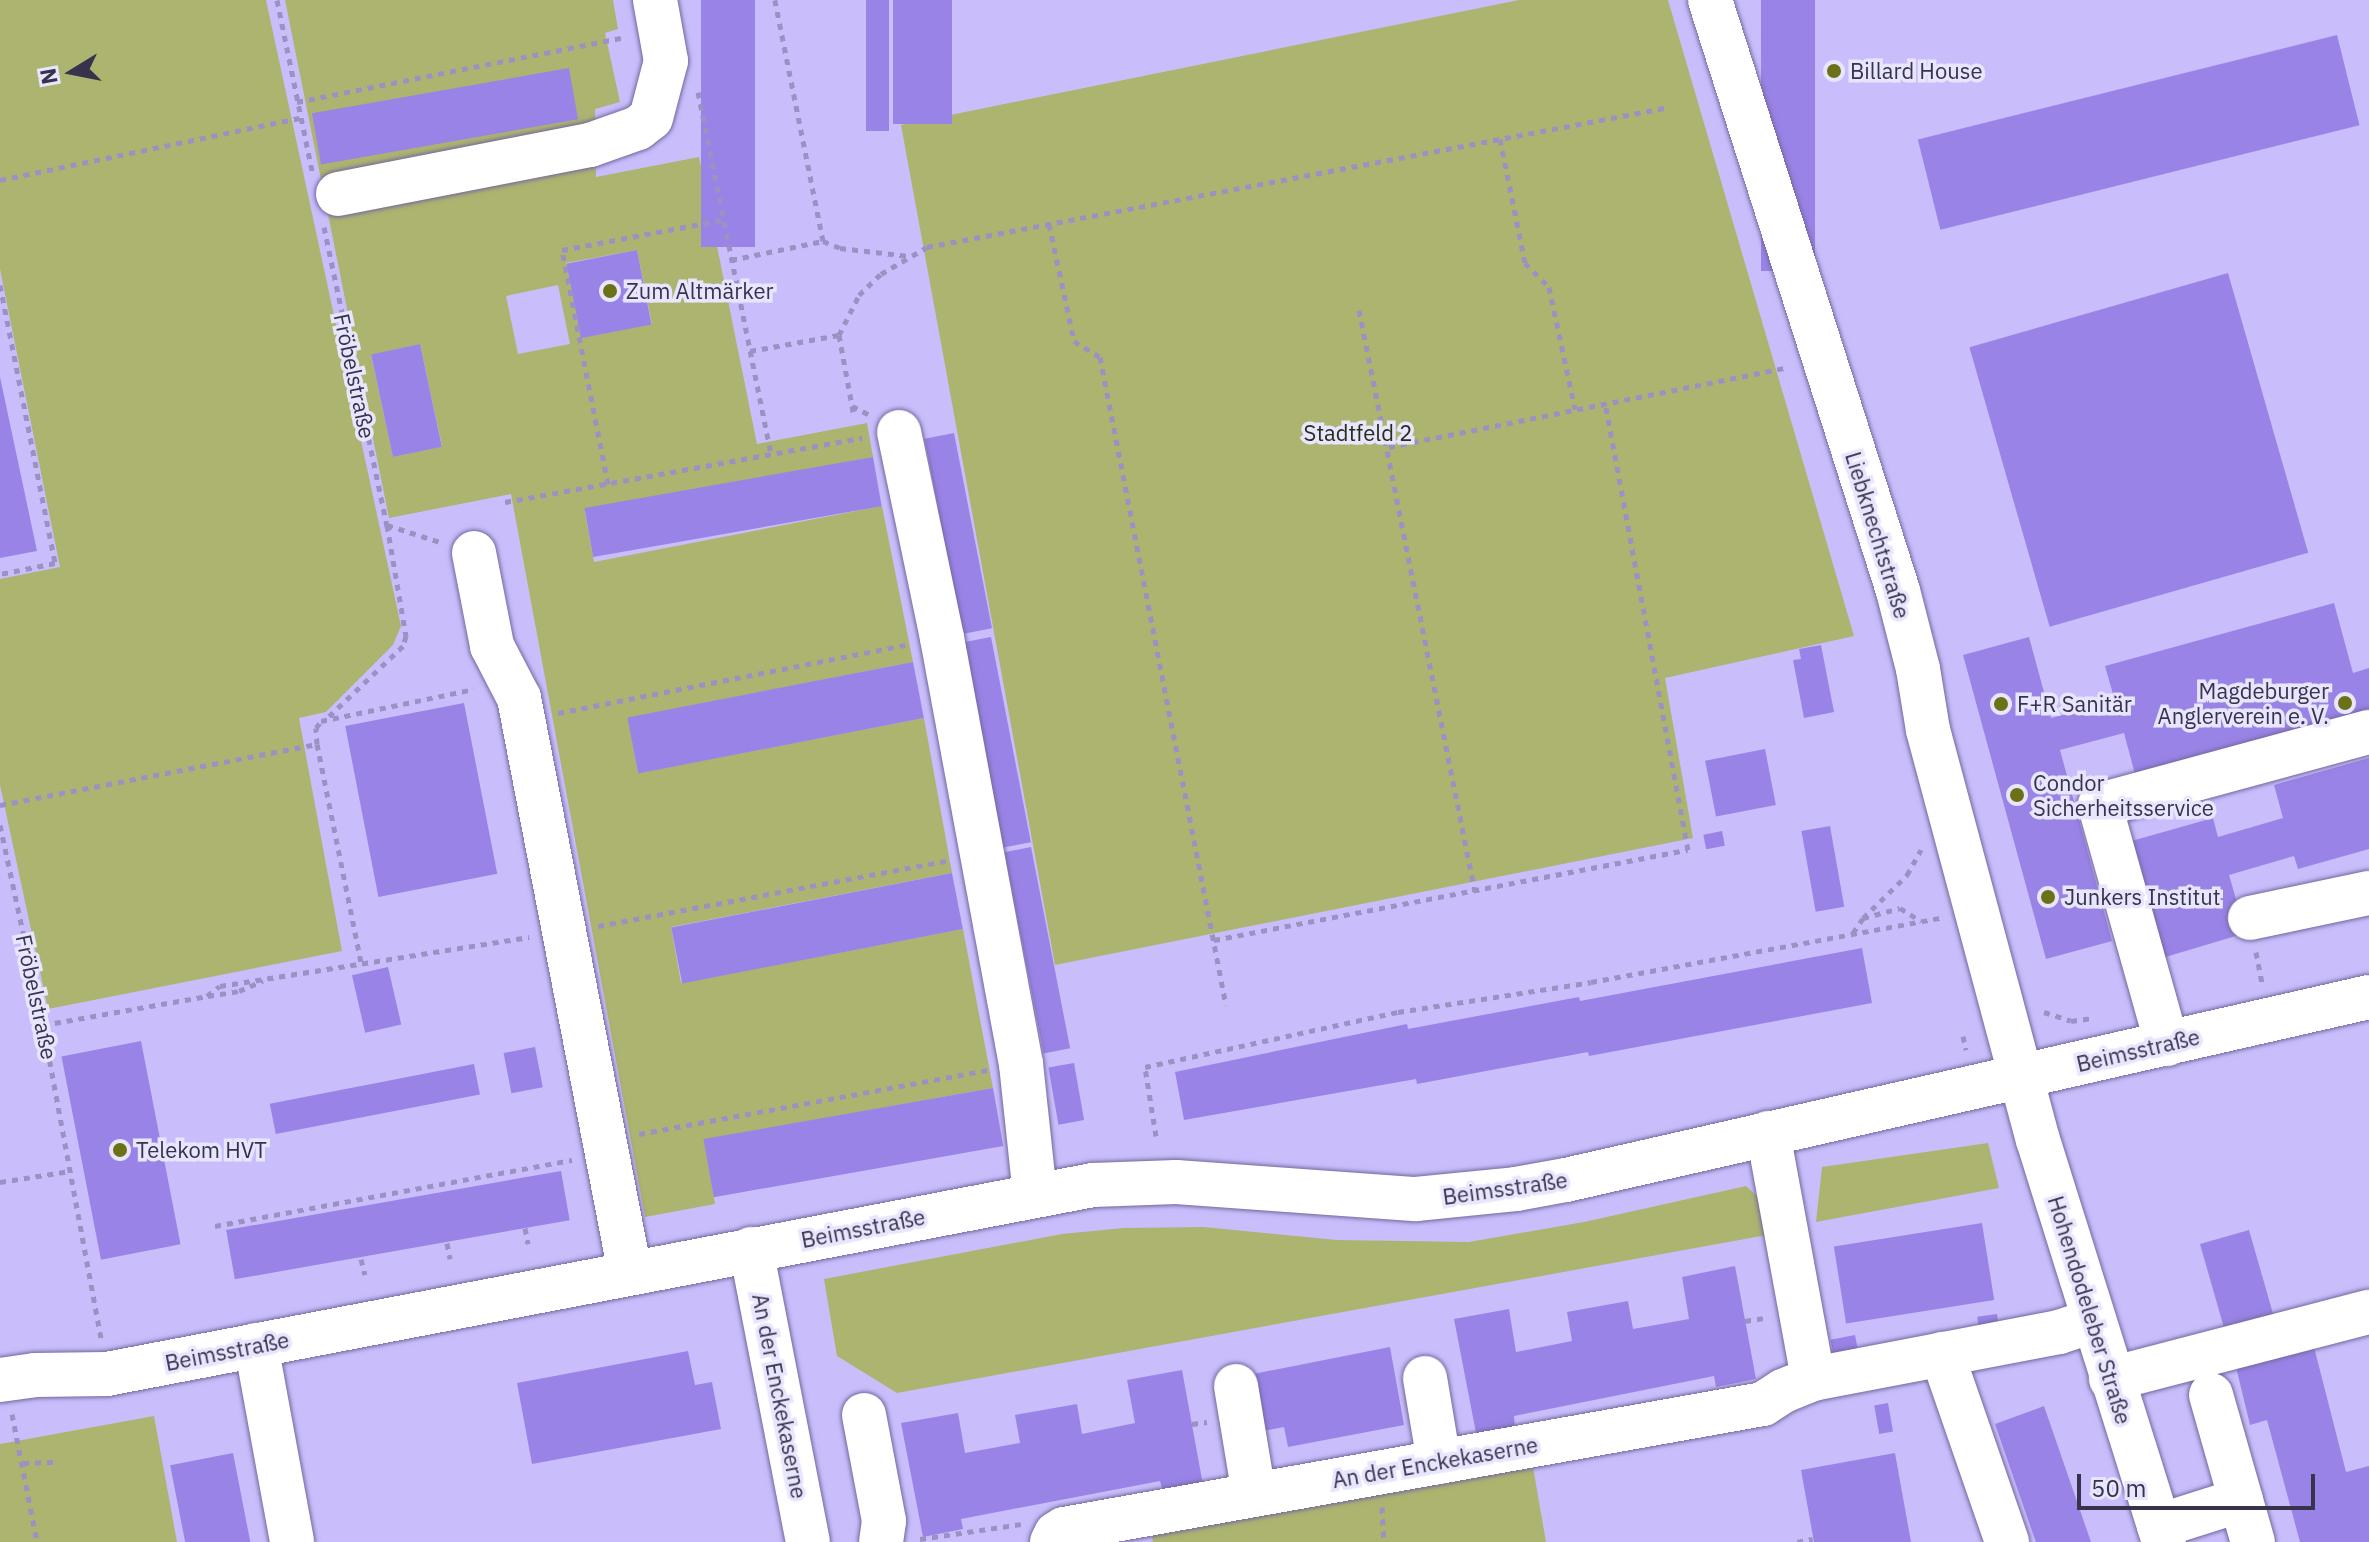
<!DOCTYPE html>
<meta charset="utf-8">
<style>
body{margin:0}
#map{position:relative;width:2369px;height:1542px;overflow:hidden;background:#c9befb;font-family:"IBM Plex Sans",sans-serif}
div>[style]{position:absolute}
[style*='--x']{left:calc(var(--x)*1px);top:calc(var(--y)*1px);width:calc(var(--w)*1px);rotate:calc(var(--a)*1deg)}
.green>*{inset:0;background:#adb46f}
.building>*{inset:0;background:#9a83e6;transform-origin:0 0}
.path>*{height:5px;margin-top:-2.5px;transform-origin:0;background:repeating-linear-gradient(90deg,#9b91c3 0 6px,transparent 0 12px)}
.roads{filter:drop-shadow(0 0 2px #7468a0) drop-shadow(0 0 2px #7468a0)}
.minor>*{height:44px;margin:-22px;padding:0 22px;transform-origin:22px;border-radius:22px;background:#fff}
.dots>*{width:22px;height:22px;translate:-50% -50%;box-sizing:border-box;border:4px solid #e8e5fe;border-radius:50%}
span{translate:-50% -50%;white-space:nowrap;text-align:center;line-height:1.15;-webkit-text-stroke:7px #e8e5fe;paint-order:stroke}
.poi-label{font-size:22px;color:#38334c}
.left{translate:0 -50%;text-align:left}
.right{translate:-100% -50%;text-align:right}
.street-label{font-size:22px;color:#38334c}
.park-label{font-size:22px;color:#292b16}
.north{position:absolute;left:32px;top:32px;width:80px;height:80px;-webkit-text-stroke:6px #e8e5fe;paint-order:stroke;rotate:260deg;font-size:22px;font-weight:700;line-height:32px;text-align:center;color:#38334c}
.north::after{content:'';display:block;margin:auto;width:28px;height:36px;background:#38334c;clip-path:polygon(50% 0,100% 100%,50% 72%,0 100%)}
.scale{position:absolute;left:2077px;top:1474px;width:238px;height:36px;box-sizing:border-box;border:4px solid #38334c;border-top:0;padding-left:10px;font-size:24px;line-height:28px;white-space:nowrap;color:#38334c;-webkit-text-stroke:6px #e8e5fe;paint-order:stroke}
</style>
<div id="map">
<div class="green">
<i style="clip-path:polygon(0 0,266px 0,401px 626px,393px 645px,326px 712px,299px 718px,342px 951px,48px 1009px,0 785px,0 579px,60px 567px,0 269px)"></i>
<i style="clip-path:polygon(evenodd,285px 0,613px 0,618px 29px,605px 33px,620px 102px,595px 109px,596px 177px,699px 157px,757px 444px,867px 423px,873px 457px,585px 512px,594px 562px,882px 506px,913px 662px,628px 718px,638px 773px,924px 718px,952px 873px,671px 927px,681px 983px,963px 929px,993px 1088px,704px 1140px,715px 1204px,645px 1217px,511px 494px,389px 518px,285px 0,637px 250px,652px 324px,581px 338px,566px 263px,637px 250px,285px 0,558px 285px,570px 344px,518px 354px,506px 296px,558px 285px,285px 0,420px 344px,442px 446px,393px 457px,371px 355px,420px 344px)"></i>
<i style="clip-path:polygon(1519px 0,1668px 0,1854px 636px,1665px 678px,1693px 838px,1055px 965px,901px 125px)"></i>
<i style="clip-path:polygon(1988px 1143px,1999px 1188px,1816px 1222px,1822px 1167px)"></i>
<i style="clip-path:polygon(1746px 1186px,1758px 1197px,1767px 1235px,897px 1393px,837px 1356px,824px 1279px,1062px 1234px,1124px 1228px,1204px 1227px,1337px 1240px,1469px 1242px,1584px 1222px)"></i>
<i style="clip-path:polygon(154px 1416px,177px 1542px,0 1542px,0 1444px)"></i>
<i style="clip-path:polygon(1533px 1467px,1546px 1542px,1153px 1542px,1151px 1531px)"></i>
</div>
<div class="building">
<i style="left:701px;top:0;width:54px;height:247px"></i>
<i style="left:866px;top:0;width:23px;height:131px"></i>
<i style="left:893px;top:0;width:59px;height:124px"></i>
<i style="left:1761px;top:0;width:54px;height:271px"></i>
<i style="left:2337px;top:35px;width:93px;height:432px;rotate:76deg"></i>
<i style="left:569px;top:68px;width:52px;height:261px;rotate:80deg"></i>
<i style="left:637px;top:250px;width:76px;height:72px;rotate:79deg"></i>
<i style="left:2228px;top:273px;width:291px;height:269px;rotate:74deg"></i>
<i style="left:420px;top:344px;width:105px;height:50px;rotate:78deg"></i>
<i style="clip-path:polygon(0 377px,37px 551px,0 558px)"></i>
<i style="left:954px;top:433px;width:199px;height:30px;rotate:79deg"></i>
<i style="left:873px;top:457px;width:50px;height:293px;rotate:80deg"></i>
<i style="clip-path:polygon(2334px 603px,2353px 673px,2369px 668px,2369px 715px,2136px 778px,2124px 733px,2060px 750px,2112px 941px,2046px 959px,1963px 655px,2029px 637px,2051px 718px,2115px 701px,2105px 666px)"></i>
<i style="left:991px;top:637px;width:209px;height:28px;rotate:79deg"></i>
<i style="clip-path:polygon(1821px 645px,1834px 712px,1804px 718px,1793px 660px,1801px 659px,1799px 649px)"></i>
<i style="left:913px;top:662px;width:57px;height:291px;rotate:79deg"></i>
<i style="left:464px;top:703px;width:174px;height:121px;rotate:79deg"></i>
<i style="left:1765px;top:749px;width:57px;height:61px;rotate:79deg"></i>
<i style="clip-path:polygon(2369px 758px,2369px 849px,2298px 869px,2294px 856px,2229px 875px,2246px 933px,2162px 958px,2128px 842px,2213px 818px,2218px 837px,2283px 818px,2274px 785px)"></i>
<i style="left:1830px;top:826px;width:82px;height:29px;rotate:80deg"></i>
<i style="left:1722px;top:831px;width:15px;height:19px;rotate:79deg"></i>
<i style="left:1031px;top:847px;width:205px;height:27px;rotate:79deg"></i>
<i style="left:952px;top:873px;width:57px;height:286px;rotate:79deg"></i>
<i style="clip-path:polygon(1862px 948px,1872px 1003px,1589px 1056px,1588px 1052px,1417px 1084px,1416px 1079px,1184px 1120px,1175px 1072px,1407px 1024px,1408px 1029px,1579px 997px,1580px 1001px)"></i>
<i style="left:388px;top:967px;width:59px;height:37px;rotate:77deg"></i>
<i style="left:141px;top:1041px;width:207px;height:81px;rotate:79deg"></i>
<i style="left:535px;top:1047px;width:41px;height:32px;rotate:79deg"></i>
<i style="left:1074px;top:1063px;width:58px;height:26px;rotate:80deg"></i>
<i style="left:474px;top:1064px;width:31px;height:208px;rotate:79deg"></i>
<i style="left:993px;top:1088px;width:59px;height:294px;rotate:80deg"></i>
<i style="left:561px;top:1171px;width:50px;height:340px;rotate:80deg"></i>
<i style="left:1982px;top:1223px;width:78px;height:150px;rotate:81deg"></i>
<i style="left:2249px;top:1230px;width:96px;height:51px;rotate:74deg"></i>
<i style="clip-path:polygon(1735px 1266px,1756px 1379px,1716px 1387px,1714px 1376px,1514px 1416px,1515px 1427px,1476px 1433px,1454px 1319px,1509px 1309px,1516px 1352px,1572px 1341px,1567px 1312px,1628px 1301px,1633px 1329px,1689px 1319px,1682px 1277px)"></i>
<i style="left:1997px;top:1314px;width:15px;height:20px;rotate:82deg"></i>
<i style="left:1855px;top:1335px;width:15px;height:25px;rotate:79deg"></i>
<i style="clip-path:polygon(1390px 1347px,1404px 1425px,1288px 1447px,1284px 1427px,1263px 1431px,1253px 1374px)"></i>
<i style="clip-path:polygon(2314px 1347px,2346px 1472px,2369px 1466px,2369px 1542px,2300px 1542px,2267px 1420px,2250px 1425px,2236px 1367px)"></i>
<i style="clip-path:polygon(688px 1351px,695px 1385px,712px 1382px,721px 1429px,532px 1464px,517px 1383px)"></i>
<i style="clip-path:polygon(1182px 1370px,1203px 1485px,1163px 1492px,1160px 1481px,961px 1519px,963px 1529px,923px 1537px,901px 1423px,958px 1413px,965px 1453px,1020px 1443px,1015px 1415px,1077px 1404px,1082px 1434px,1135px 1423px,1127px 1380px)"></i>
<i style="left:1888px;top:1403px;width:29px;height:14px;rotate:80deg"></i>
<i style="clip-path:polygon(2044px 1406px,2091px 1542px,2036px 1542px,2031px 1528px,1995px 1424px)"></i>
<i style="left:233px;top:1453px;width:91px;height:64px;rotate:79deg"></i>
<i style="clip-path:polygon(1895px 1453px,1911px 1542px,1814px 1542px,1801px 1470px)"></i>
</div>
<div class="path">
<i style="--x:277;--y:0;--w:175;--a:78.4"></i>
<i style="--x:698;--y:92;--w:370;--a:78.6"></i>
<i style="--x:297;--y:102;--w:335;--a:-11.2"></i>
<i style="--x:1500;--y:139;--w:126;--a:78.6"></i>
<i style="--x:1525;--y:263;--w:34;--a:45"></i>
<i style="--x:1549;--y:287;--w:125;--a:78"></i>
<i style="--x:0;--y:180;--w:306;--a:-11.7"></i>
<i style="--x:1049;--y:224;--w:120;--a:77.9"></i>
<i style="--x:1074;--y:341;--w:31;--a:32"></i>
<i style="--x:1100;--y:357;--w:660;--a:79"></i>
<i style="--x:324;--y:227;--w:305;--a:78.1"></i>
<i style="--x:387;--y:525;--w:113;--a:80.3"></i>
<i style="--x:406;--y:636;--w:10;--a:107"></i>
<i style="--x:403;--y:646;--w:108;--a:136.5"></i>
<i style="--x:823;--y:241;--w:18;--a:22"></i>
<i style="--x:840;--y:248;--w:69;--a:6.6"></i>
<i style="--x:731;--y:260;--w:94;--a:-11.7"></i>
<i style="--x:823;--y:241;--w:246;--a:-101.3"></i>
<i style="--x:0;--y:285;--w:283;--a:78.8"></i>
<i style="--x:55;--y:563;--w:56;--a:168.7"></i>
<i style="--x:1359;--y:310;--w:593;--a:78.73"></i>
<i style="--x:839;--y:335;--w:45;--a:-63.4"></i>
<i style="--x:859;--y:295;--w:30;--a:-44"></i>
<i style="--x:881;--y:274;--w:53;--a:-30.4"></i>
<i style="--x:927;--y:247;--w:756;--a:-10.67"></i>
<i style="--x:750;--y:351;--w:90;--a:-10.2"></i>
<i style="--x:839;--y:335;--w:83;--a:79.6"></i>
<i style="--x:852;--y:406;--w:20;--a:27"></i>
<i style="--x:1389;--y:447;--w:407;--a:-11.3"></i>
<i style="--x:608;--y:484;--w:238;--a:-101.1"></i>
<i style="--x:562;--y:250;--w:164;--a:-10.6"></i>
<i style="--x:505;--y:502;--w:363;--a:-10.2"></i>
<i style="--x:387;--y:525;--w:56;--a:17.8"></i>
<i style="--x:558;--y:713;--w:354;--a:-11.1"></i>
<i style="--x:317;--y:744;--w:222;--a:78.6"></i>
<i style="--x:0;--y:805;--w:323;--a:-10.9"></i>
<i style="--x:317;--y:744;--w:16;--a:-94"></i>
<i style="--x:316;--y:728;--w:9;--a:-54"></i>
<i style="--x:321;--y:721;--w:156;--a:-11.8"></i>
<i style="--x:0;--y:825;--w:205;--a:77.9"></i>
<i style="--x:43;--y:1025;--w:318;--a:79.5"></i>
<i style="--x:1863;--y:918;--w:62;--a:-44.3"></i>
<i style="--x:1907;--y:875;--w:29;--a:-61"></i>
<i style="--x:598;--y:926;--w:354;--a:-10.6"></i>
<i style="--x:1853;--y:933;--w:18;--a:-56"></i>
<i style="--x:1863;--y:918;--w:38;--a:-15"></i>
<i style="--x:1900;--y:908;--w:25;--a:32"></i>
<i style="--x:1214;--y:940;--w:482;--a:-10.8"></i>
<i style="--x:1688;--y:850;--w:454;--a:-100.5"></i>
<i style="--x:2256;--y:952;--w:32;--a:79"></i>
<i style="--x:208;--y:996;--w:31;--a:-9"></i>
<i style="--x:239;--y:991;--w:26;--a:-23"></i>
<i style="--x:2044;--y:1012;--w:28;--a:18"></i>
<i style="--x:2071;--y:1021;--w:22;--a:-8"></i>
<i style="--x:43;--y:1025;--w:167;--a:-10"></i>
<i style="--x:207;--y:996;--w:16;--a:-38"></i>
<i style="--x:220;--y:986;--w:313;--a:-9"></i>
<i style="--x:1963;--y:1036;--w:14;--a:78"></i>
<i style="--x:639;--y:1134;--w:354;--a:-10.4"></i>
<i style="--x:1156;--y:1136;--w:70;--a:-99.1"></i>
<i style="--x:1145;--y:1067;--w:259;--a:-12.3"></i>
<i style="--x:1398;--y:1012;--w:195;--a:-8.8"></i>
<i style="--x:1591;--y:982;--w:355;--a:-10.4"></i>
<i style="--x:0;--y:1182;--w:71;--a:-8.9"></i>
<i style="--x:215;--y:1226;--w:363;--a:-10.5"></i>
<i style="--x:525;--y:1228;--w:16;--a:79"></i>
<i style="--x:447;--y:1243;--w:16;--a:79"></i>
<i style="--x:361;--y:1259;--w:16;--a:76"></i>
<i style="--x:1745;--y:1321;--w:19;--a:-9"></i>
<i style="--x:12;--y:1414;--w:130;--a:78.9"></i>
<i style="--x:1192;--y:1424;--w:15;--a:-8"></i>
<i style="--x:23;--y:1463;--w:34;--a:-2"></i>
<i style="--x:1382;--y:1507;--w:35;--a:87"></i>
<i style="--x:920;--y:1539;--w:102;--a:-8.4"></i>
<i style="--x:1797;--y:1542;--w:16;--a:-11"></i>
</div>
<div class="roads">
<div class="minor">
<i style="--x:1710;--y:0;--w:620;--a:72.35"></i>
<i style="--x:1898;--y:591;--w:81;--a:75.6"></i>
<i style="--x:1918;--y:669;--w:62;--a:80.7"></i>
<i style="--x:1928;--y:730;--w:424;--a:75"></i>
<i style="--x:2038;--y:1140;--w:421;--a:72.6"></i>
<i style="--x:338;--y:194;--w:257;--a:-11"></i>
<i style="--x:590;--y:145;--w:51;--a:-19.5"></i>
<i style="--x:638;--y:128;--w:16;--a:-38"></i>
<i style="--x:651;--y:118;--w:59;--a:-75.3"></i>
<i style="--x:666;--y:61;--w:62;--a:-100.2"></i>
<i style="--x:899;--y:432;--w:210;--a:78.2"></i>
<i style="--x:942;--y:638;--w:433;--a:79.5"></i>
<i style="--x:1021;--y:1064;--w:132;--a:83.9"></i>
<i style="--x:474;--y:553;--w:95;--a:79"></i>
<i style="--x:492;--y:646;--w:59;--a:62.6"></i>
<i style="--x:519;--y:698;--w:586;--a:79.07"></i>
<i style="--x:2250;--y:918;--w:122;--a:-11.9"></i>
<i style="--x:2167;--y:1044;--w:248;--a:-105.7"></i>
<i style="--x:2100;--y:805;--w:279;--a:-15.2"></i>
<i style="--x:1768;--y:1133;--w:250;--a:79.6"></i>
<i style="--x:751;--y:1249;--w:298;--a:79"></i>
<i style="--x:256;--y:1345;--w:200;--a:79.6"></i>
<i style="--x:1942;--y:1354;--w:199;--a:70.9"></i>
<i style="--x:1425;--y:1378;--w:85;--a:80.5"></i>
<i style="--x:2111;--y:1379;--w:267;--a:-14.6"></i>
<i style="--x:0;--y:1380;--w:35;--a:-8"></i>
<i style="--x:35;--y:1375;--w:72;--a:-0.8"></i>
<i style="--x:107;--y:1374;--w:1004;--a:-10.85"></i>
<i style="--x:1093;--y:1185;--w:83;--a:-2.1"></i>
<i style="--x:1176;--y:1182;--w:241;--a:4.1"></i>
<i style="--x:1416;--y:1199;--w:100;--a:-5.7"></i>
<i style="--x:1516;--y:1189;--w:51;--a:-10.2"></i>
<i style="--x:1566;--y:1180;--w:824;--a:-12.84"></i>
<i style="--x:1236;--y:1386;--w:110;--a:80.6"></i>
<i style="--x:2211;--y:1395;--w:153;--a:74.1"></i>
<i style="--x:864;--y:1415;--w:108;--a:79.3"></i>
<i style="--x:884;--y:1521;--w:21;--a:98"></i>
<i style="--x:2159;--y:1526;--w:86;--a:-17.6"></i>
<i style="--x:1052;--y:1542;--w:9;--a:-63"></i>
<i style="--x:1056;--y:1534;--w:9;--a:-32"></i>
<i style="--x:1064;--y:1529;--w:710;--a:-10.14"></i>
<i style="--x:1763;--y:1404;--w:24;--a:-33"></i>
<i style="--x:1783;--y:1391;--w:32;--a:-22"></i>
<i style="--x:1813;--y:1379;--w:250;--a:-10.8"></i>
<i style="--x:2059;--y:1332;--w:35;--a:-18"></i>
</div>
</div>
<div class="dots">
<i style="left:1834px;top:71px;background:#6c7016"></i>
<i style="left:610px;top:291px;background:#6c7016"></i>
<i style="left:2345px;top:703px;background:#6c7016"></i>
<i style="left:2001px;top:704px;background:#6c7016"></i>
<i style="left:2017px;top:795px;background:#6c7016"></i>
<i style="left:2048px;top:897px;background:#6c7016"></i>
<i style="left:120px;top:1150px;background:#6c7016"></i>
</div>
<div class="poi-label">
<span class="left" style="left:1850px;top:71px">Billard House</span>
<span class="left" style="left:626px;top:291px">Zum Altmärker</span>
<span class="right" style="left:2329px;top:703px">Magdeburger<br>Anglerverein e. V.</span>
<span class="left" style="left:2017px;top:704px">F+R Sanitär</span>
<span class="left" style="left:2033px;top:795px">Condor<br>Sicherheitsservice</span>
<span class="left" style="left:2064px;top:897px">Junkers Institut</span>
<span class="left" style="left:136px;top:1150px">Telekom HVT</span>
</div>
<div class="street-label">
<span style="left:355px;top:376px;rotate:78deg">Fröbelstraße</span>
<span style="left:1878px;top:535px;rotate:73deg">Liebknechtstraße</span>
<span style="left:37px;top:997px;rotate:78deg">Fröbelstraße</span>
<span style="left:2138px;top:1050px;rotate:-13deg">Beimsstraße</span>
<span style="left:1505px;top:1188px;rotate:-8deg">Beimsstraße</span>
<span style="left:863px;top:1228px;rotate:-11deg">Beimsstraße</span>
<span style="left:2090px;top:1310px;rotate:73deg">Hohendodeleber Straße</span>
<span style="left:227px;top:1351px;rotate:-11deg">Beimsstraße</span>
<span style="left:780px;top:1396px;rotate:79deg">An der Enckekaserne</span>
<span style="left:1435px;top:1462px;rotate:-10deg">An der Enckekaserne</span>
</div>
<div class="park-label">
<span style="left:1358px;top:433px">Stadtfeld 2</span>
</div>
<div class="north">N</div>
<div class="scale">50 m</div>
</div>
